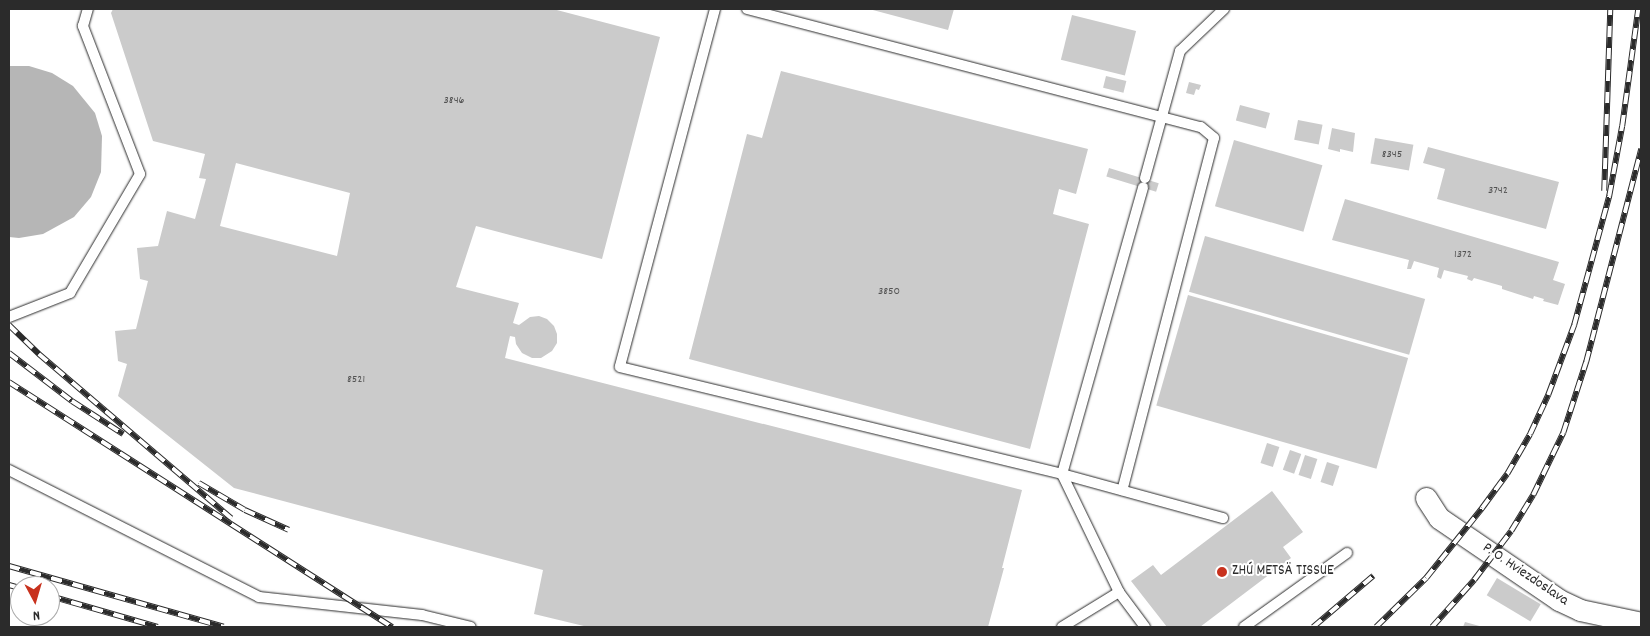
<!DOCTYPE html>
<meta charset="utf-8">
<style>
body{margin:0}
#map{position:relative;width:1650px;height:636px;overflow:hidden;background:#fff;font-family:Dekko,sans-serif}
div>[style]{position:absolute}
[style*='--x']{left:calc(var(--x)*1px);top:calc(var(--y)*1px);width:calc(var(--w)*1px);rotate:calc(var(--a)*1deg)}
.water>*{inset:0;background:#b6b6b6}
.building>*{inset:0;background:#cbcbcb;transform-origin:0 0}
.roads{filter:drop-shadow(0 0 1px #2b2b2b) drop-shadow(0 0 1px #2b2b2b)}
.service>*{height:10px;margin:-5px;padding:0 5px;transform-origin:5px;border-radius:5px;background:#fff}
.minor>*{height:21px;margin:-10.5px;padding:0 10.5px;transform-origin:10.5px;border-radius:10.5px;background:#fff}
.rail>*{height:5.5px;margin-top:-2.75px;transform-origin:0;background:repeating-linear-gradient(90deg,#fff 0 11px,#2b2b2b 0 22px);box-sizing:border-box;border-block:1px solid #2b2b2b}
.dots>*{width:14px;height:14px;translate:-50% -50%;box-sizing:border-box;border:2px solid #fff;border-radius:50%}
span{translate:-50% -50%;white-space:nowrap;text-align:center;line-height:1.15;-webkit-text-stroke:4px #fff;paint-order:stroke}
.number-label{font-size:12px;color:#535353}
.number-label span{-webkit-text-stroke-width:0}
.poi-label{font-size:15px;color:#2b2b2b}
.left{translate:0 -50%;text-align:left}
.street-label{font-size:15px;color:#2b2b2b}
.frame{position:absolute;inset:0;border:10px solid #2b2b2b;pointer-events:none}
.north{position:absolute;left:10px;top:576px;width:50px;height:50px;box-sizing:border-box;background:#fff;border:1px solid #aaa;border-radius:50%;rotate:174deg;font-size:14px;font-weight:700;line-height:20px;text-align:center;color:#2b2b2b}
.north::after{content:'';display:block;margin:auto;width:18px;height:22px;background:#c8321e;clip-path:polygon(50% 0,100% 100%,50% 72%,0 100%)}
</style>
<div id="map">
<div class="water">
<i style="clip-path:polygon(9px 66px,29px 66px,52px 73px,73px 86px,95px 113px,102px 136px,101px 172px,91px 197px,74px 217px,43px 234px,19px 238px,9px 237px)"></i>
</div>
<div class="building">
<i style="clip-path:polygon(evenodd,113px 9px,553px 9px,660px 37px,602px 259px,476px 226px,456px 287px,519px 303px,513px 323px,519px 325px,530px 317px,539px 316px,547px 319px,554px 326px,557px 334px,557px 343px,552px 351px,541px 358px,532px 358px,522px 353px,516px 344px,515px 337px,510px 336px,505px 358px,1022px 490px,1002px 568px,1004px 568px,988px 627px,588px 627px,534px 614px,543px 570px,234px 488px,118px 396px,127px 364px,118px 361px,115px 331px,136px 329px,148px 281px,140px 279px,137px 248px,158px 246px,167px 211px,195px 219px,206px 179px,199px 178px,205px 154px,153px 141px,111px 13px,113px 9px,236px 163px,350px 193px,337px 256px,220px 226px,236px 163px)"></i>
<i style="clip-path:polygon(869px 9px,954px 9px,948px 30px)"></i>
<i style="left:1072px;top:15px;width:66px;height:46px;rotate:14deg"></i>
<i style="clip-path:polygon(781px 71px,1088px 149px,1076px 194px,1059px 189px,1053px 214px,1089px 224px,1030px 449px,689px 359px,747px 134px,762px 138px)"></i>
<i style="left:1106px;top:76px;width:21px;height:12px;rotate:14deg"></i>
<i style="clip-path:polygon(1189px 82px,1201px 85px,1199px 90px,1196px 89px,1194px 95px,1186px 93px)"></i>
<i style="left:1240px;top:105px;width:31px;height:16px;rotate:15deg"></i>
<i style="left:1298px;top:120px;width:25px;height:20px;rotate:11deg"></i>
<i style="clip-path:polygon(1332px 128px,1355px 133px,1353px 152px,1340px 149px,1340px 152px,1328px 149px)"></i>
<i style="left:1375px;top:138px;width:39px;height:26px;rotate:10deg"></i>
<i style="left:1234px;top:140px;width:92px;height:69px;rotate:16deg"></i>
<i style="clip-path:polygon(1428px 147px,1559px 182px,1546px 229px,1437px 199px,1445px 169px,1423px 163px)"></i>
<i style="left:1109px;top:168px;width:52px;height:9px;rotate:17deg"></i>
<i style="clip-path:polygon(1345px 199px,1559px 262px,1553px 280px,1565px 284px,1558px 305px,1543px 301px,1544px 299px,1534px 296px,1533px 299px,1502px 289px,1502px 286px,1474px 278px,1472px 281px,1467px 279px,1468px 276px,1444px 270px,1441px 279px,1437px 277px,1439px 268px,1414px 261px,1411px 269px,1407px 269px,1409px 260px,1332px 240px)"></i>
<i style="left:1205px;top:236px;width:229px;height:58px;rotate:16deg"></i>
<i style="left:1188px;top:295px;width:229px;height:115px;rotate:16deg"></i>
<i style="left:1267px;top:443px;width:13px;height:21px;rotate:18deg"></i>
<i style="left:1290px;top:450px;width:12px;height:21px;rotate:20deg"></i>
<i style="left:1305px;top:455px;width:13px;height:21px;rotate:18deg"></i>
<i style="left:1327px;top:462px;width:13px;height:21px;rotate:18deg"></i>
<i style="clip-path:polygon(1272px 491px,1303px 532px,1283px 547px,1291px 558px,1200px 627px,1167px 627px,1131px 581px,1153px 565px,1161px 575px)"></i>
<i style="left:1497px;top:578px;width:51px;height:20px;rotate:31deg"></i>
<i style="clip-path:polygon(1465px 622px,1483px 627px,1463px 627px)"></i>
</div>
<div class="roads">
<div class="service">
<i style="--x:715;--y:9;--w:370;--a:104.9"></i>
<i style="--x:620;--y:367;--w:455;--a:13.6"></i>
<i style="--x:1062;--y:474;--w:298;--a:-74.2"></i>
<i style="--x:747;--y:9;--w:469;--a:14.6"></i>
<i style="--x:1201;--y:127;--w:17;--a:40"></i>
<i style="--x:1214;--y:138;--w:364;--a:104.6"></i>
<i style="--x:1145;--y:178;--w:132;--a:-74.6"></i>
<i style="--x:1180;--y:51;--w:61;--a:-43.7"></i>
<i style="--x:9;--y:317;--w:66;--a:-21.5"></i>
<i style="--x:70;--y:293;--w:138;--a:-59.5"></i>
<i style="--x:140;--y:174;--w:159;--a:-111.1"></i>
<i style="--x:83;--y:26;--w:18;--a:-74"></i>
<i style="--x:9;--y:470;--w:280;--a:26.9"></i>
<i style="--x:259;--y:597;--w:164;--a:6.3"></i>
<i style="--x:422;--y:615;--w:50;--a:13.8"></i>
<i style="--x:1062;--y:627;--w:67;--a:-31.6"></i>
<i style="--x:1145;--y:627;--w:44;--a:-126.6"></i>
<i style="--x:1119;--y:592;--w:131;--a:-115.8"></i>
<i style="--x:1062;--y:474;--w:167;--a:15.3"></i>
<i style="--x:1244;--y:627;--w:127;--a:-35.7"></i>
</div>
<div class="minor">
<i style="--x:1426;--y:498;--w:24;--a:57"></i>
<i style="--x:1439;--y:518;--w:145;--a:34.3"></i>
<i style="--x:1559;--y:600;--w:23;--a:25"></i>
<i style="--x:1580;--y:610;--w:62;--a:12"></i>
</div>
</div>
<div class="rail">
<i style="--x:1604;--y:191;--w:182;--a:-88.1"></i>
<i style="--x:9;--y:325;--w:42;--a:44"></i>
<i style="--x:39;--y:354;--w:253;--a:40.5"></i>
<i style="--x:9;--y:353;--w:79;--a:37.3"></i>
<i style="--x:72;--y:401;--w:61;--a:32.9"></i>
<i style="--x:9;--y:382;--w:455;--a:32.6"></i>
<i style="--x:199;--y:483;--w:53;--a:30.4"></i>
<i style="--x:245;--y:510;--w:48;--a:24.4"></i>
<i style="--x:9;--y:566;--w:223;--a:15.8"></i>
<i style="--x:9;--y:585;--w:11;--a:15"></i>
<i style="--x:50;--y:596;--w:112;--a:16"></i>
<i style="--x:1313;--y:627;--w:79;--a:-40.4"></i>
<i style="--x:1376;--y:627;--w:70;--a:-44.4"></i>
<i style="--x:1426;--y:578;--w:90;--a:-51.3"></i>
<i style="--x:1482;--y:508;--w:42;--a:-53.7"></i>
<i style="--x:1507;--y:474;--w:46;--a:-60.1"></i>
<i style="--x:1530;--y:434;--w:43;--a:-65.2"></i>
<i style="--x:1548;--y:395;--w:75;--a:-69.6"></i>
<i style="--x:1574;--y:325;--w:134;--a:-74.8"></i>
<i style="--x:1609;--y:196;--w:71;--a:-79.5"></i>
<i style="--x:1622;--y:126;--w:118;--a:-82.2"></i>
<i style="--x:1432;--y:627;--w:63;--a:-48.2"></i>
<i style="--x:1474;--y:580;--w:61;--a:-52.9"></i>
<i style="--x:1511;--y:531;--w:42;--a:-58.6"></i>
<i style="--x:1533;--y:495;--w:69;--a:-64.2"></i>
<i style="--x:1563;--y:433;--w:75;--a:-72.1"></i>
<i style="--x:1586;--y:362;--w:220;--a:-75.5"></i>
</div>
<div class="dots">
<i style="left:1222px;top:572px;background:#c8321e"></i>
</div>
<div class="number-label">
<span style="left:454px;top:101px">3846</span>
<span style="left:1392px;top:155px">8345</span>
<span style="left:1498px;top:191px">3742</span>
<span style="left:1463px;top:255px">1372</span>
<span style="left:889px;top:292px">3850</span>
<span style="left:356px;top:380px">8521</span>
</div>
<div class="poi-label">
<span class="left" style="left:1232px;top:572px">ZHÚ METSÄ TISSUE</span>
</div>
<div class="street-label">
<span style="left:1525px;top:575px;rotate:34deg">P. O. Hviezdoslava</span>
</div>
<div class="frame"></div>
<div class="north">N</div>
</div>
